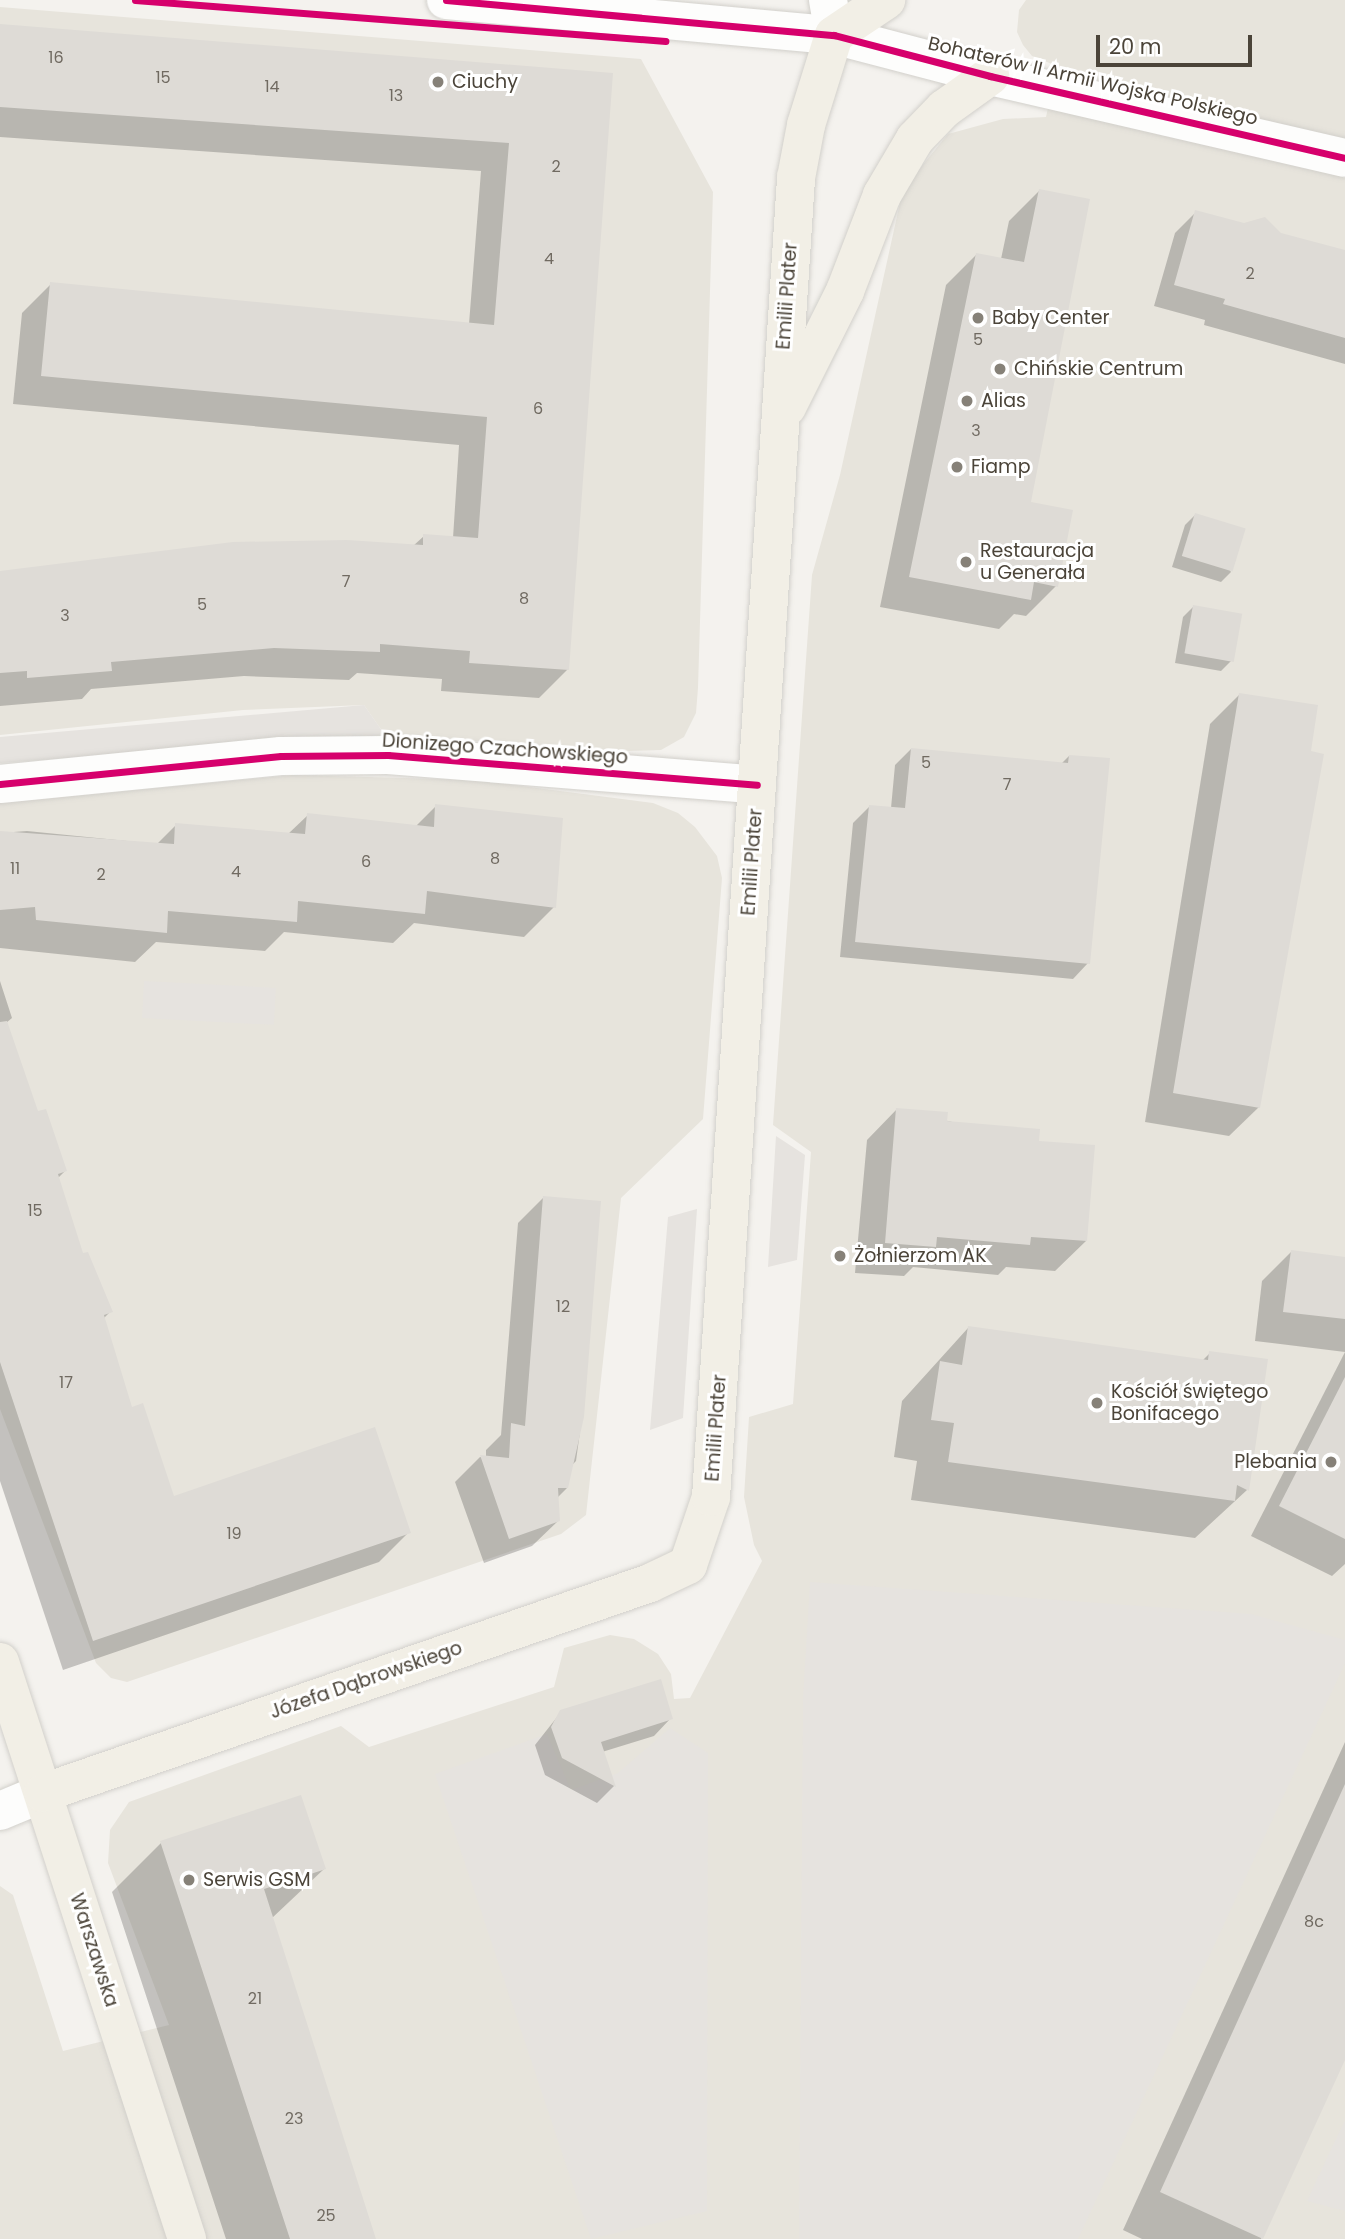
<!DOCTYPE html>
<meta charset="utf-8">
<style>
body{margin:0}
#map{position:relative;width:1345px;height:2239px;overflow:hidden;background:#f4f2ee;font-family:Poppins,sans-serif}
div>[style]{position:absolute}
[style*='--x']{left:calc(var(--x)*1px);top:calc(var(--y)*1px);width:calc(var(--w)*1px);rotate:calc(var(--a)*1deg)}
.residential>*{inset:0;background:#e7e4dc}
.parking>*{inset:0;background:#e6e3df;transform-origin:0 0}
.shadow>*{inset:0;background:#0003}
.building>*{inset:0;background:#dedbd6;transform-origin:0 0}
.roads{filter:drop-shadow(0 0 2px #d2d0cb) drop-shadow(0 0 2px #d2d0cb)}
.minor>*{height:38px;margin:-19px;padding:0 19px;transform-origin:19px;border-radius:19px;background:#fdfdfc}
.major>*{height:38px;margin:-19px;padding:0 19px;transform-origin:19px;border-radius:19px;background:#f2efe6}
.cycleway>*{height:7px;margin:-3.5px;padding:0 3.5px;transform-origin:3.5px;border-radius:3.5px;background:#d6006c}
.dots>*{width:19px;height:19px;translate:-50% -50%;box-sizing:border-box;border:4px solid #fff;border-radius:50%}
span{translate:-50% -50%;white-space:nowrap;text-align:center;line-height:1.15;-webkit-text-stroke:6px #fff;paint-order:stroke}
.number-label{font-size:16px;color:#706a61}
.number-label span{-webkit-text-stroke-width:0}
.street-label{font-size:19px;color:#4b4439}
.poi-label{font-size:19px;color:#4b4439}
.left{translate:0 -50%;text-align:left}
.right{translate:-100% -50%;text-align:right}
.scale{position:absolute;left:1096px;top:35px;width:156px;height:32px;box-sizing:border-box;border:4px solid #4b4439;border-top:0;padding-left:9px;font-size:21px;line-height:24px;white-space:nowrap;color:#4b4439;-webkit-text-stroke:5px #fff;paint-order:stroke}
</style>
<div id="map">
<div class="residential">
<i style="clip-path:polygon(1026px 0,1345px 0,1345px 2239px,0 2239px,0 1886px,13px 1895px,63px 2051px,169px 2025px,108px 1863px,110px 1830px,129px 1802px,341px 1726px,369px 1747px,554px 1687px,564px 1648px,610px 1635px,634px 1639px,658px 1654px,671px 1674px,674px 1699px,690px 1698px,762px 1561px,754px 1545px,744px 1497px,749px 1417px,793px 1404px,811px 1152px,773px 1125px,812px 575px,840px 475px,903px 189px,948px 134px,1003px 119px,1046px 117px,1057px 66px,1032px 56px,1023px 45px,1017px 32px,1019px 10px)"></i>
<i style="clip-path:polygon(0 7px,641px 59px,713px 192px,698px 688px,696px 713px,684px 737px,661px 750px,626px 751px,385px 735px,364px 705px,243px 710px,0 735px)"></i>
<i style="clip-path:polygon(294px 775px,475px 780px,653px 803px,678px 813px,695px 827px,717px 856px,722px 878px,703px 1119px,621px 1198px,586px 1515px,561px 1534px,127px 1682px,111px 1678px,96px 1663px,0 1409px,0 803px)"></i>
</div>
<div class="parking">
<i style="clip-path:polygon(364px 705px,385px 735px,0 763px,0 737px)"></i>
<i style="left:144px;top:981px;width:132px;height:37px;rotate:3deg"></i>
<i style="clip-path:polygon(776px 1136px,805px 1155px,797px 1260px,768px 1267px)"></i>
<i style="clip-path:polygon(697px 1209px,683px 1418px,650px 1430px,668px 1217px)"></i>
<i style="clip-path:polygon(810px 1582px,1251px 1614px,1345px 1640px,1345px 1663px,1078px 2239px,799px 2239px,803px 1699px)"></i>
<i style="clip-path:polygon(670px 1728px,708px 1753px,707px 2211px,591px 2239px,435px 1774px,547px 1734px,571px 1790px,618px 1773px)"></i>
<i style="clip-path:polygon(1345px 2120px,1345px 2211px,1307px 2201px)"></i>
</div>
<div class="shadow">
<i style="clip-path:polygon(0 25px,611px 75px,568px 669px,539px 698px,441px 691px,442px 679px,357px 673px,349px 680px,244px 676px,91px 689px,82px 699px,0 706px,0 573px,413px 546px,424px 536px,453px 538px,459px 445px,13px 404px,22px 313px,51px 284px,469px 324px,481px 171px,0 137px)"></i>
<i style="clip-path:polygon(1040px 190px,1029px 503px,1056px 586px,1026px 616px,1014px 614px,999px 629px,880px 607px,946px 285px,976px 255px,1001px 259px,1009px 221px)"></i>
<i style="clip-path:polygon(1196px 212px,1345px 252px,1345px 364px,1204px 325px,1205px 320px,1154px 306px,1175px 233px)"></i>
<i style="clip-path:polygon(1195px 515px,1231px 572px,1221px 582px,1172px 567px,1185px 525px)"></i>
<i style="clip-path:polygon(1193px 607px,1231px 661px,1221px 671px,1175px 663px,1183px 617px)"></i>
<i style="clip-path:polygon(1239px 695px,1259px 1107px,1229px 1136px,1145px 1122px,1210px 724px)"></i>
<i style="clip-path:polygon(911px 749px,1061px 764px,1069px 756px,1088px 963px,1073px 979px,840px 957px,853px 823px,869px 807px,891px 808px,895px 765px)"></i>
<i style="clip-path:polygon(436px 806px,554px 907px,524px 937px,414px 923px,393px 943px,284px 932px,265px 951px,156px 942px,135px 962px,0 948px,0 833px,27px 831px,157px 844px,176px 825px,288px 834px,308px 815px,416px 826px)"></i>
<i style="clip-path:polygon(0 981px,12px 1018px,6px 1023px,37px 1114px,65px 1171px,58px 1178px,82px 1255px,111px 1311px,103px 1319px,131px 1409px,173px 1498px,409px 1532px,379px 1562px,63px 1670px,0 1481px)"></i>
<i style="clip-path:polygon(897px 1109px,1037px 1142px,1086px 1241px,1055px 1271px,1006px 1267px,998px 1275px,913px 1267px,904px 1276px,855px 1273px,867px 1140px)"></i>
<i style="clip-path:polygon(543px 1198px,582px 1417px,576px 1461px,569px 1468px,567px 1488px,557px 1498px,558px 1521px,532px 1546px,484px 1563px,455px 1482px,480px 1457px,486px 1458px,486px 1450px,501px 1435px,518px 1223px)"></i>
<i style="clip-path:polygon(1291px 1252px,1345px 1285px,1345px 1352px,1255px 1341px,1262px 1281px)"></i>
<i style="clip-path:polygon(968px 1328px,1202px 1361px,1210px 1353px,1266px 1360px,1247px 1490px,1195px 1538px,911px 1500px,917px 1461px,894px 1457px,902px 1401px)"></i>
<i style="clip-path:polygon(1345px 1352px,1345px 1564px,1332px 1576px,1251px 1536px)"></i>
<i style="clip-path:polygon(561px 1712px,671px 1718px,654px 1736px,602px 1752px,614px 1786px,597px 1803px,545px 1775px,535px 1745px)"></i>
<i style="clip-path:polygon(1345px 1742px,1345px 2055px,1261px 2239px,1142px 2239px,1123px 2230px)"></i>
<i style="clip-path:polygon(161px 1843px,324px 1869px,271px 1919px,375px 2239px,226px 2239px,112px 1892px)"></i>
</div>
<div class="building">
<i style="clip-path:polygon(0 24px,613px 73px,569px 670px,469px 663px,470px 651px,380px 644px,380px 652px,274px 648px,111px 662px,112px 671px,27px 678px,27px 671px,0 673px,0 571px,233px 542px,347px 540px,423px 545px,423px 534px,478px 538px,487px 417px,41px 376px,50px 282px,494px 325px,509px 143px,0 107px)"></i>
<i style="clip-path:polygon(1039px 189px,1090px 199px,1031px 502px,1073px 510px,1058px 587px,1034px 582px,1031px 600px,909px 577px,976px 253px,1024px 262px)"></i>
<i style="clip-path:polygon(1195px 210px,1244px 223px,1265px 217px,1281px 233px,1345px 250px,1345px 338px,1223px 304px,1225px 299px,1174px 285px)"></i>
<i style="left:1195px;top:513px;width:53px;height:45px;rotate:17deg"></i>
<i style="left:1193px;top:605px;width:50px;height:49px;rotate:10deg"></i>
<i style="clip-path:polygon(1239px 693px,1318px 705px,1311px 751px,1324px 754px,1260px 1108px,1173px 1093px)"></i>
<i style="clip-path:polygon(911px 748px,1068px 763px,1069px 755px,1110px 758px,1090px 964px,855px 942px,869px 805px,905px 808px)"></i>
<i style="clip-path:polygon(435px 804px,563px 818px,556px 908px,427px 891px,425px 914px,298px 901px,297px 922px,168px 911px,167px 933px,36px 920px,35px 907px,0 910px,0 831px,174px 844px,175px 823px,305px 834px,307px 813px,434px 827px)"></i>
<i style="clip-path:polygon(7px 1021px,38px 1111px,46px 1109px,67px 1171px,58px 1174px,83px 1253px,88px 1252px,113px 1312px,104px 1315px,132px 1407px,143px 1403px,174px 1496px,375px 1427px,411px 1533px,93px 1641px,0 1362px,0 1022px)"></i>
<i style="clip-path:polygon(896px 1108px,948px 1112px,947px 1121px,1040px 1129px,1039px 1141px,1095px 1145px,1087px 1241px,1031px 1237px,1030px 1245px,937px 1237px,936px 1247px,885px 1243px)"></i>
<i style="clip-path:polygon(543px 1196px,601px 1201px,584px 1417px,568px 1488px,558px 1488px,560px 1521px,509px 1539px,480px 1455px,509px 1458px,511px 1423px,525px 1426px)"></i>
<i style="clip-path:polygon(1291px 1250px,1345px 1257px,1345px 1319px,1283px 1312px)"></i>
<i style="clip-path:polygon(968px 1326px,1208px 1360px,1209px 1351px,1268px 1359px,1249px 1491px,1237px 1485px,1235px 1501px,948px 1462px,954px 1423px,931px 1420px,940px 1361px,962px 1365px)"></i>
<i style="clip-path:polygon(1345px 1377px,1345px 1539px,1279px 1506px)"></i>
<i style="clip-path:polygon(661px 1679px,673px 1719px,601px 1742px,616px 1787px,562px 1758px,551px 1727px,560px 1710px)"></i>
<i style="clip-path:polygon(1345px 1784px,1345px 2060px,1263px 2239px,1160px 2192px)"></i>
<i style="clip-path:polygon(301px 1795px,326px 1869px,264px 1889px,376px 2239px,290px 2239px,160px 1841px)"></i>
</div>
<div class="roads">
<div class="minor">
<i style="--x:446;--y:0;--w:390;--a:5.2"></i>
<i style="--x:834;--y:35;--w:161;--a:14.7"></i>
<i style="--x:990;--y:76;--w:364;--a:13"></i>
<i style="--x:828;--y:0;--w:36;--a:80"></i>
<i style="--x:0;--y:784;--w:282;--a:-5.7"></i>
<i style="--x:281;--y:756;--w:107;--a:-0.5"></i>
<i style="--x:388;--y:755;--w:370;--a:4.6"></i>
<i style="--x:0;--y:1811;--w:47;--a:-22.7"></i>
</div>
<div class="major">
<i style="--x:787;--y:407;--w:130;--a:-63.4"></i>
<i style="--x:845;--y:291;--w:103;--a:-68.9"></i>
<i style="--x:882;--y:195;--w:65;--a:-59.5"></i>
<i style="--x:915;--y:139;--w:42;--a:-46"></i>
<i style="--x:944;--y:109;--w:57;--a:-35.7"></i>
<i style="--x:0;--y:1662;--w:607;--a:72.04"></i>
<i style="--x:43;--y:1793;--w:642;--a:-19.08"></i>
<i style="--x:650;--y:1583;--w:42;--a:-25.3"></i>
<i style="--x:688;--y:1565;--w:72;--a:-71.3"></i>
<i style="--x:711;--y:1497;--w:1322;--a:-86.31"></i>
<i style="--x:796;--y:178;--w:54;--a:-79.3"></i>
<i style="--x:806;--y:125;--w:94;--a:-72.7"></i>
<i style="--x:834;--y:35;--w:63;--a:-33.9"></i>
</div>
</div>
<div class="cycleway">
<i style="--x:135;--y:0;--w:532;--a:4.42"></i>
<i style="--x:446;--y:0;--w:390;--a:5.2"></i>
<i style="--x:834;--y:35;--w:161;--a:14.7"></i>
<i style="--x:990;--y:76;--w:364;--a:13"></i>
<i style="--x:0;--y:784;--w:282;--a:-5.7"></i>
<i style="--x:281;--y:756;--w:107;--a:-0.5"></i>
<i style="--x:388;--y:755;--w:370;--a:4.6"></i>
</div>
<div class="dots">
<i style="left:438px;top:82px;background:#868178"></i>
<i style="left:978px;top:318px;background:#868178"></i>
<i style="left:1000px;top:369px;background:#868178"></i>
<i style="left:967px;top:401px;background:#868178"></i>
<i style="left:957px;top:467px;background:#868178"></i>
<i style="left:966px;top:562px;background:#868178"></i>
<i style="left:840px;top:1256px;background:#868178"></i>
<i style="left:1097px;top:1403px;background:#868178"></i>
<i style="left:1331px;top:1462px;background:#868178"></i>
<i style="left:189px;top:1880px;background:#868178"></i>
</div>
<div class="number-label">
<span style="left:56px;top:58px">16</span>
<span style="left:163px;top:78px">15</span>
<span style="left:272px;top:87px">14</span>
<span style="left:396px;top:96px">13</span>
<span style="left:556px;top:167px">2</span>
<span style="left:549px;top:259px">4</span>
<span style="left:1250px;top:274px">2</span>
<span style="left:978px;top:340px">5</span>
<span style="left:538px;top:409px">6</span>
<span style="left:976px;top:431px">3</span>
<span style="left:346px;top:582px">7</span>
<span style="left:524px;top:599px">8</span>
<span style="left:202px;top:605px">5</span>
<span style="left:65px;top:616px">3</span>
<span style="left:926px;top:763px">5</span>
<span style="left:1007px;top:785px">7</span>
<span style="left:495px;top:859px">8</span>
<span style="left:366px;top:862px">6</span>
<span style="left:15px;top:869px">11</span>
<span style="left:236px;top:872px">4</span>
<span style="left:101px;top:875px">2</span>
<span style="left:35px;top:1211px">15</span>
<span style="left:563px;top:1307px">12</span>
<span style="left:66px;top:1383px">17</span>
<span style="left:234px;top:1534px">19</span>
<span style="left:1314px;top:1922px">8c</span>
<span style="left:255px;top:1999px">21</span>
<span style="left:294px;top:2119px">23</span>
<span style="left:326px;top:2216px">25</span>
</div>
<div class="street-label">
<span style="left:1093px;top:81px;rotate:13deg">Bohaterów II Armii Wojska Polskiego</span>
<span style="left:787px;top:296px;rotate:-86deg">Emilii Plater</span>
<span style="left:505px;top:749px;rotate:4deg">Dionizego Czachowskiego</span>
<span style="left:752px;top:862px;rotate:-86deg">Emilii Plater</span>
<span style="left:716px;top:1428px;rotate:-86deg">Emilii Plater</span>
<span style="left:366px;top:1680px;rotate:-19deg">Józefa Dąbrowskiego</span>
<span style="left:94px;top:1950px;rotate:72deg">Warszawska</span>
</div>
<div class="poi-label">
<span class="left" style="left:452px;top:82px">Ciuchy</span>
<span class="left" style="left:992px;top:318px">Baby Center</span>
<span class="left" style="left:1014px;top:369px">Chińskie Centrum</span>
<span class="left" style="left:981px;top:401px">Alias</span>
<span class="left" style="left:971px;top:467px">Fiamp</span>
<span class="left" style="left:980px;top:562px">Restauracja<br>u Generała</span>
<span class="left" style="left:854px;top:1256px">Żołnierzom AK</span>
<span class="left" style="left:1111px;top:1403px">Kościół świętego<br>Bonifacego</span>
<span class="right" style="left:1317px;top:1462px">Plebania</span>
<span class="left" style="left:203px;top:1880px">Serwis GSM</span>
</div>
<div class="scale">20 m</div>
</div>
